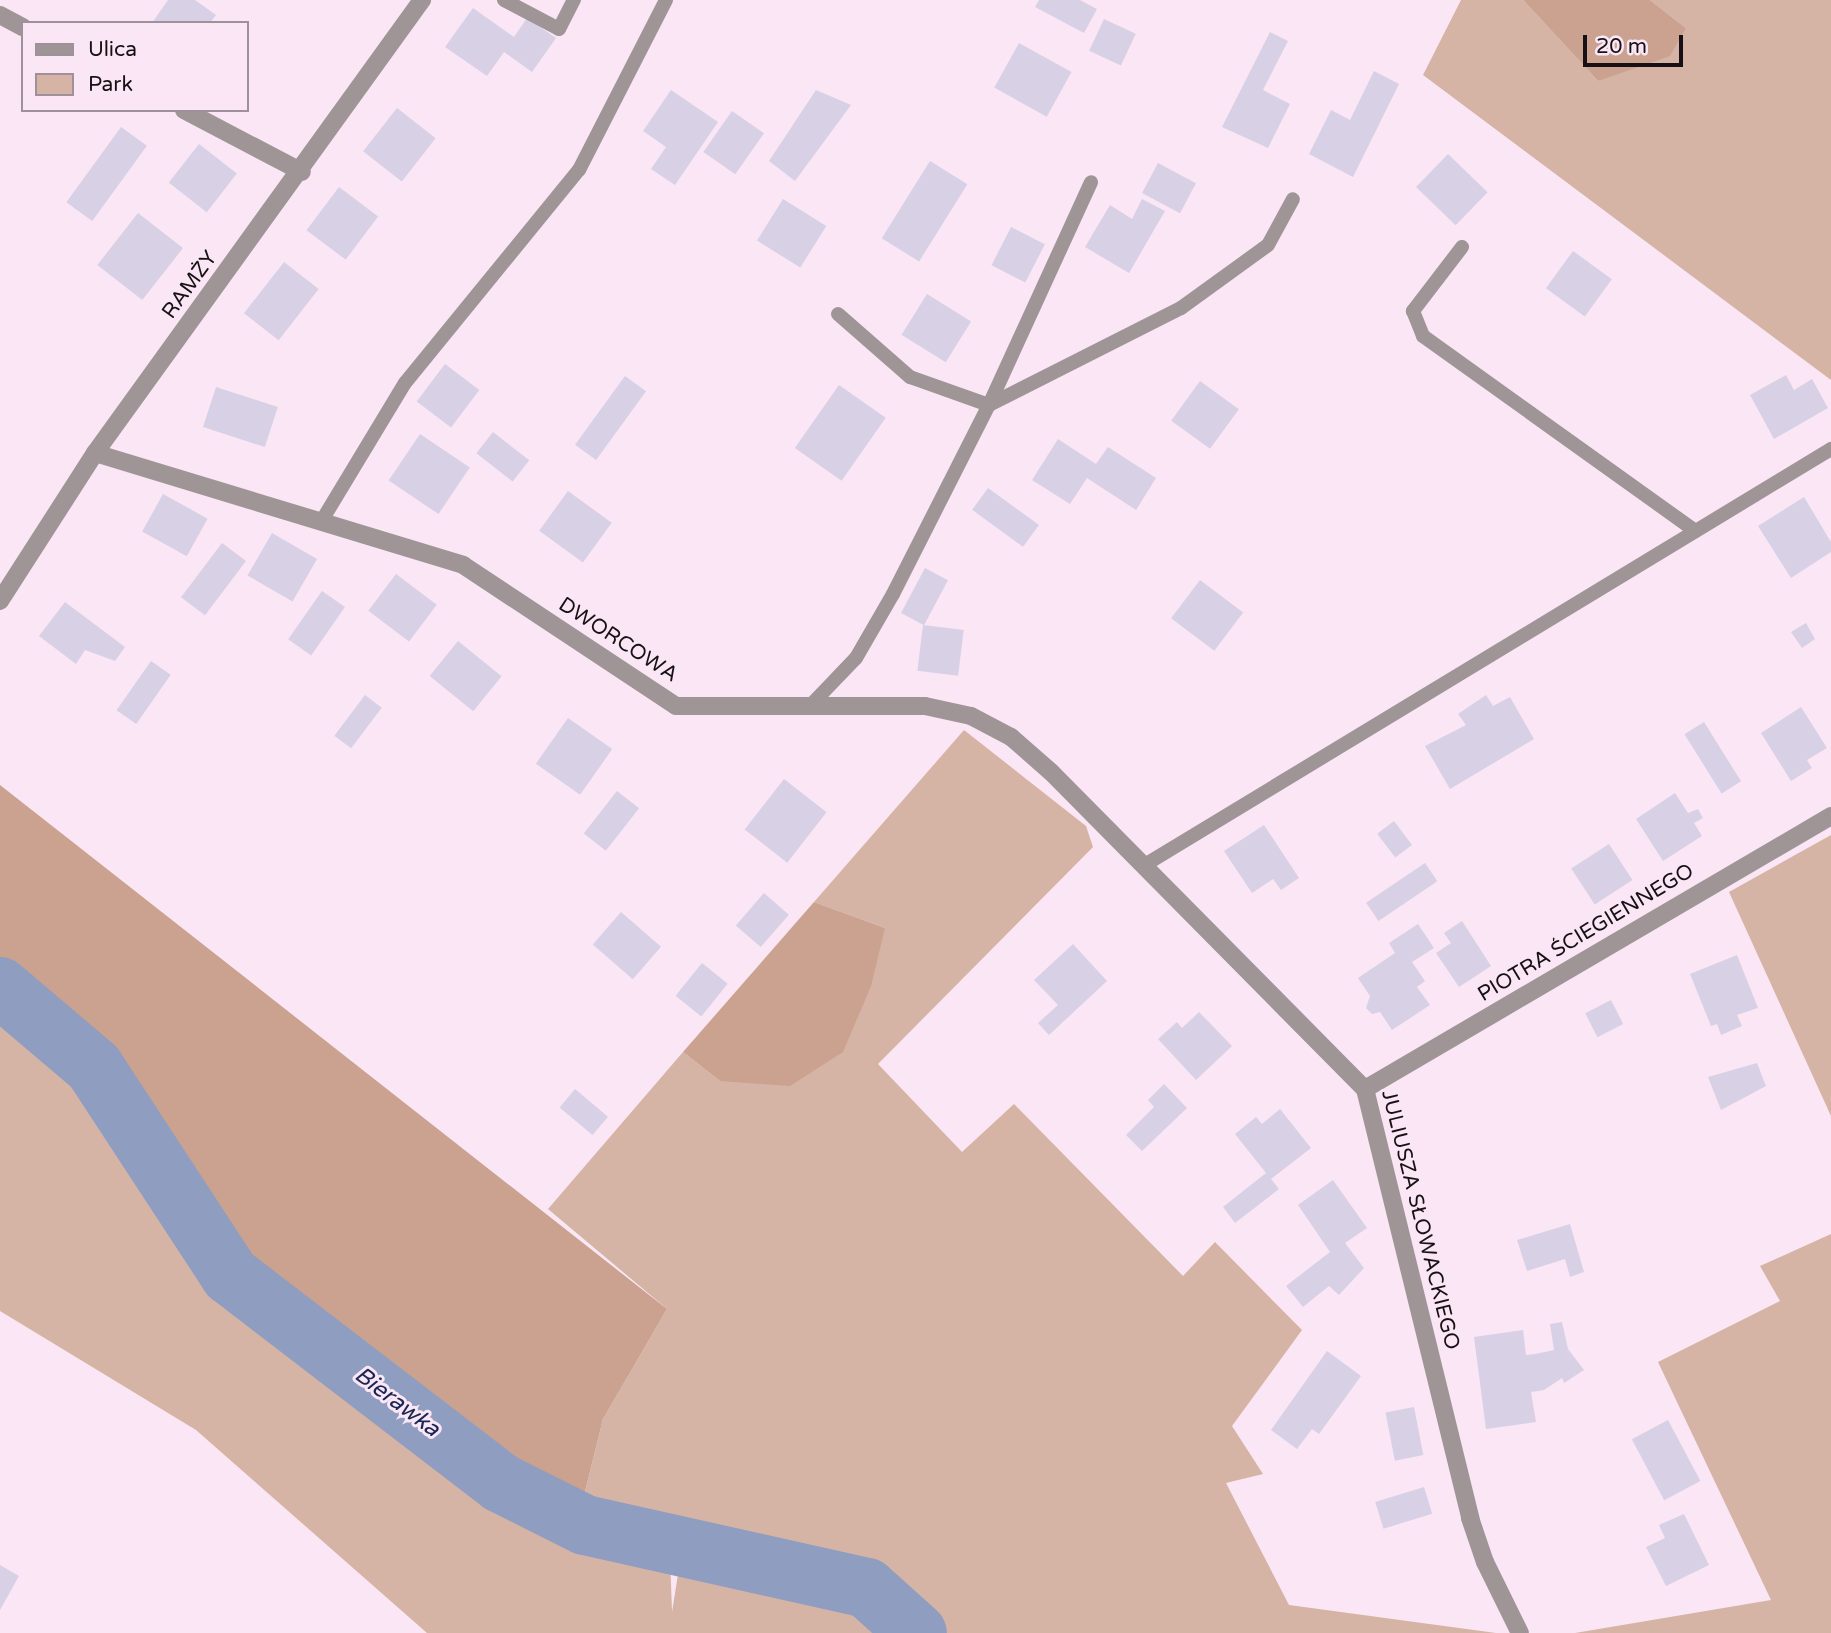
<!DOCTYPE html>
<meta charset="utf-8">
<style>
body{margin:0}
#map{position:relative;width:1831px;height:1633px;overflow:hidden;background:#fae6f4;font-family:"Varela Round",sans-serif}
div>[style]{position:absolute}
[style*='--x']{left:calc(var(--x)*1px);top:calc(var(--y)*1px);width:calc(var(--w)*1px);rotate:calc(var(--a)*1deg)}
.green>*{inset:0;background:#d5b4a5}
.forest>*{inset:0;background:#caa28f}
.river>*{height:60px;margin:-30px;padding:0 30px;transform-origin:30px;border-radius:30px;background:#8f9dc0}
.building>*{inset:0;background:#d8d1e5;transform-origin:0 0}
.service>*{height:14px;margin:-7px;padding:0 7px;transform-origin:7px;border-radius:7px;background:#a09596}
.minor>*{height:18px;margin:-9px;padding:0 9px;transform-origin:9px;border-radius:9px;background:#a09596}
span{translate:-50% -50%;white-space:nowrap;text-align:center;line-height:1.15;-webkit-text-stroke:6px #fae6f4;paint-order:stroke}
.street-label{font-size:21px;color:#171115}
.water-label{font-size:23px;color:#182653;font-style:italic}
.legend{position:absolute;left:21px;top:21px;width:228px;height:91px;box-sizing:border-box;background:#fae6f4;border:2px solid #9f919b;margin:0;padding:9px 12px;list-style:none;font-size:21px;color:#171115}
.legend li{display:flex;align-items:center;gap:14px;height:35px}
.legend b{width:35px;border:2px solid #9f919b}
.scale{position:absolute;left:1583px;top:35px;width:100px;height:32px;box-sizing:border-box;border:4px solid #171115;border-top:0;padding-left:9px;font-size:21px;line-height:24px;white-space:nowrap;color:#171115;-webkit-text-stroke:5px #fae6f4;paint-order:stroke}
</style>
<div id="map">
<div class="green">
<i style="clip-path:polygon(1461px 0,1523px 0,1598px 81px,1686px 28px,1650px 0,1831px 0,1831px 380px,1423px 75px)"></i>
<i style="clip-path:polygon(evenodd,964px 730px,1086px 826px,1093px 847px,878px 1064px,962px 1152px,1014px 1104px,1183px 1276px,1215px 1242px,1302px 1330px,1232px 1426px,1263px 1474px,1226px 1483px,1289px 1605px,1496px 1633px,427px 1633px,196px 1430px,0 1311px,0 995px,88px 1070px,188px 1226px,238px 1290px,496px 1489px,571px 1525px,642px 1544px,580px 1512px,603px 1419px,667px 1309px,548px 1209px,683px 1052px,720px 1081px,885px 928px,814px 902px,964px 730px,670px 1558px,680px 1562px,672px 1612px,672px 1611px,670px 1558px)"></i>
<i style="clip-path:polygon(1831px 835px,1831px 1116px,1729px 892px)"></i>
<i style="clip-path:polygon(1831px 1234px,1831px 1633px,1575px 1633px,1771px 1600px,1658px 1362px,1780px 1301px,1760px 1266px)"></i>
</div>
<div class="forest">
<i style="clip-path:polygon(1523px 0,1650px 0,1686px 28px,1670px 56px,1598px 81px)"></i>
<i style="clip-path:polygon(0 785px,667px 1309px,603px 1419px,580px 1512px,521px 1477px,244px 1268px,107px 1063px,0 977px)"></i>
<i style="clip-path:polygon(814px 902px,885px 928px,871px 986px,843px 1052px,790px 1086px,720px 1081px,683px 1052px)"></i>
</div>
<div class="river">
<i style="--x:0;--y:987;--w:123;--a:40.4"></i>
<i style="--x:94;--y:1067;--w:249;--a:56.8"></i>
<i style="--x:230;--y:1275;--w:342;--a:37.5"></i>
<i style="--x:501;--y:1483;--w:94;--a:26.6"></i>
<i style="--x:585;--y:1525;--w:289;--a:12.6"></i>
<i style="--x:867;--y:1588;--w:67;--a:42"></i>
</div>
<div class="building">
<i style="clip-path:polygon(168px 0,195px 0,216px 15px,210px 23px,152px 23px)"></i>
<i style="clip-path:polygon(1039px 0,1080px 0,1097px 9px,1084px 33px,1035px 7px)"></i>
<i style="clip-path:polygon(473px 8px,514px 37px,527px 18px,556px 38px,532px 72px,504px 52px,487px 76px,445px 47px)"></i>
<i style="left:1104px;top:19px;width:35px;height:35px;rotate:25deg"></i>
<i style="clip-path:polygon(1270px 32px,1288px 41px,1263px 90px,1290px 104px,1268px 148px,1222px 127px)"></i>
<i style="left:1019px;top:43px;width:60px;height:51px;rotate:29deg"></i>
<i style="clip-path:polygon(1374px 71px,1399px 84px,1353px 177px,1309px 154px,1331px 110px,1350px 120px)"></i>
<i style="clip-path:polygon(671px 90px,718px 122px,675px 185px,651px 169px,666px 147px,643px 131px)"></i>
<i style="clip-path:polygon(816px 90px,851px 105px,795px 181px,769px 161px)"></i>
<i style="left:397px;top:108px;width:49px;height:55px;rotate:38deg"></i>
<i style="left:732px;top:111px;width:39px;height:50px;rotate:35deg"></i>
<i style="left:121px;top:127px;width:32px;height:93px;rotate:36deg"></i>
<i style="left:199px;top:144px;width:48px;height:49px;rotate:38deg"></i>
<i style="left:1448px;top:154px;width:55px;height:46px;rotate:44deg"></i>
<i style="left:930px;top:161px;width:44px;height:91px;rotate:32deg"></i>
<i style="left:1158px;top:163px;width:43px;height:34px;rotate:28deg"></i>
<i style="left:339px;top:187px;width:49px;height:54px;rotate:37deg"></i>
<i style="left:783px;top:199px;width:51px;height:49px;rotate:32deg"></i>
<i style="clip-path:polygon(1142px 199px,1165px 211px,1129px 273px,1085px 247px,1110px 205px,1132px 219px)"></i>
<i style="left:138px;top:213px;width:57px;height:66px;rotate:38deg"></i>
<i style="left:1011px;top:227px;width:38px;height:43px;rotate:27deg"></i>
<i style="left:1573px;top:251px;width:48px;height:46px;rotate:36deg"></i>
<i style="left:284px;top:262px;width:44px;height:65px;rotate:38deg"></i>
<i style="left:927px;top:294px;width:52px;height:48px;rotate:32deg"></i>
<i style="left:445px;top:364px;width:43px;height:47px;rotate:37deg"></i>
<i style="clip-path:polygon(1786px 375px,1794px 390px,1812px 379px,1828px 408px,1774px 439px,1750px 395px)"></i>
<i style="left:625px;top:376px;width:26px;height:85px;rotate:36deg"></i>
<i style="left:1200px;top:381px;width:48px;height:49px;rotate:36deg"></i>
<i style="left:839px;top:385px;width:57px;height:77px;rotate:35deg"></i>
<i style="left:216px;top:387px;width:65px;height:42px;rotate:18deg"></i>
<i style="left:493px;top:432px;width:46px;height:27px;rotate:38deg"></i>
<i style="left:420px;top:434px;width:60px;height:56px;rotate:34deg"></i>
<i style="clip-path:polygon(1058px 439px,1096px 464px,1108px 447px,1156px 478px,1136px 510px,1087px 478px,1070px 504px,1032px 480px)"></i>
<i style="left:988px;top:488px;width:63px;height:27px;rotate:36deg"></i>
<i style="left:568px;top:491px;width:54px;height:49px;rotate:36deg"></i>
<i style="left:163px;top:494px;width:51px;height:43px;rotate:29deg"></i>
<i style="clip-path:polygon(1804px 497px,1831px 542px,1831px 552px,1791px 578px,1758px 526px)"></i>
<i style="left:272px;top:533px;width:52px;height:49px;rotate:30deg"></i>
<i style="left:222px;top:543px;width:30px;height:68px;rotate:37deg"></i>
<i style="left:925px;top:568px;width:26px;height:51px;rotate:28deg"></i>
<i style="left:396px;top:574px;width:51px;height:46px;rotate:37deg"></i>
<i style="left:1200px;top:580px;width:54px;height:48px;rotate:37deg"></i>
<i style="left:322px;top:591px;width:28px;height:59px;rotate:35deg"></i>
<i style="clip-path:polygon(65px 602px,125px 647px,115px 661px,85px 650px,76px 664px,39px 636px)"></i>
<i style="clip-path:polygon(1806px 623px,1815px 639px,1802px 648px,1791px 632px)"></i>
<i style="left:923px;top:625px;width:41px;height:46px;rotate:7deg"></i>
<i style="left:458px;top:641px;width:56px;height:45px;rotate:39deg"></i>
<i style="left:151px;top:661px;width:24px;height:60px;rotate:35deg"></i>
<i style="left:365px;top:695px;width:21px;height:51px;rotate:37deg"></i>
<i style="clip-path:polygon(1486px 695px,1493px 706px,1510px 697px,1534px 739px,1450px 789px,1425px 746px,1466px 725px,1458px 714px)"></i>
<i style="clip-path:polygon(1801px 707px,1827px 748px,1807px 760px,1812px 768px,1791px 781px,1761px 733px)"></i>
<i style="left:568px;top:718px;width:54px;height:56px;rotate:35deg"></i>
<i style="left:1704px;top:722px;width:70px;height:23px;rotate:58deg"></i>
<i style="left:784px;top:779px;width:54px;height:64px;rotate:38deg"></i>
<i style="left:617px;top:791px;width:28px;height:54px;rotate:38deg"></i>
<i style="clip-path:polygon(1675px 793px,1688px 813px,1698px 809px,1703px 818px,1694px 823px,1702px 836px,1663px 861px,1636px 819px)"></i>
<i style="left:1394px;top:821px;width:30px;height:21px;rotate:53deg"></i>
<i style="clip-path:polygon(1264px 825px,1299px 878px,1281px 890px,1273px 879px,1252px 893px,1224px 851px)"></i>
<i style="left:1609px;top:844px;width:43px;height:45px;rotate:57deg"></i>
<i style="left:1425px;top:863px;width:22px;height:71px;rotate:56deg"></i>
<i style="left:764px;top:893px;width:33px;height:43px;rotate:41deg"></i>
<i style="left:621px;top:912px;width:53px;height:43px;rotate:41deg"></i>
<i style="clip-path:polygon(1462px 921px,1491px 966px,1459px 987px,1436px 953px,1451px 943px,1444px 933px)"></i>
<i style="clip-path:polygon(1418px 924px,1434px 948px,1412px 962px,1425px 981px,1417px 987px,1430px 1005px,1392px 1030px,1380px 1012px,1372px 1014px,1366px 1008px,1370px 996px,1358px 978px,1395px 953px,1389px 943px)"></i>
<i style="clip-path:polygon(1073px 944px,1107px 981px,1049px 1035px,1038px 1023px,1058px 1005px,1034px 980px)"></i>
<i style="clip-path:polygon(1737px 955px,1758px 1008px,1737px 1015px,1742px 1026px,1721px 1035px,1717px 1024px,1711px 1026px,1690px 974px)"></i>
<i style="left:702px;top:963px;width:33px;height:42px;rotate:39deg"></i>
<i style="left:1611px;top:1000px;width:27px;height:29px;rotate:63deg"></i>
<i style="clip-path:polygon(1199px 1012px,1232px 1046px,1196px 1080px,1158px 1039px,1177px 1022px,1182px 1028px)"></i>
<i style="clip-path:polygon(1757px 1063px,1766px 1086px,1721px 1110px,1708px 1077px)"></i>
<i style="clip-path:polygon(1164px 1084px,1187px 1108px,1142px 1151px,1126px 1135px,1154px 1107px,1148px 1100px)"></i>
<i style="left:575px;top:1089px;width:43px;height:24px;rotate:40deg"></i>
<i style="clip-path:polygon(1280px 1109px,1311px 1148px,1271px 1179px,1279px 1189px,1235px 1223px,1223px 1207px,1266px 1173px,1235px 1134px,1256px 1117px,1262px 1124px)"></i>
<i style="clip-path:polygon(1333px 1180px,1367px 1228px,1345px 1243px,1364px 1268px,1339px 1295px,1329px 1286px,1303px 1307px,1286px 1286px,1330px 1252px,1298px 1205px)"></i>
<i style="clip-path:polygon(1570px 1224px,1584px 1272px,1570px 1277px,1565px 1259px,1527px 1271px,1517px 1240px)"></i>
<i style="clip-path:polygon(1562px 1322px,1568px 1349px,1584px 1370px,1564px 1383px,1562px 1378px,1544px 1390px,1531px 1392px,1536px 1422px,1486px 1429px,1474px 1337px,1523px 1330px,1526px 1355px,1535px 1354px,1554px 1350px,1550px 1324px)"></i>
<i style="clip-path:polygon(1327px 1351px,1361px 1376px,1319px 1434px,1312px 1429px,1297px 1449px,1271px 1430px)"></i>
<i style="left:1414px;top:1407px;width:49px;height:29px;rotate:79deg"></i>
<i style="left:1668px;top:1420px;width:69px;height:41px;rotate:62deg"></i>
<i style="left:1424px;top:1487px;width:28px;height:51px;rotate:73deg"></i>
<i style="clip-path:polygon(1684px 1514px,1709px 1565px,1666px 1586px,1646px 1547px,1665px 1538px,1659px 1525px)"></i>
<i style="clip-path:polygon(0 1565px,19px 1576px,0 1610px)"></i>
</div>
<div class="service">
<i style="--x:504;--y:0;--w:62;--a:27.8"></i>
<i style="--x:559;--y:29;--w:33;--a:-63"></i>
<i style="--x:1462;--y:247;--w:81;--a:127.4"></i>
<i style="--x:1413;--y:311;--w:27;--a:68"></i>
<i style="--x:1423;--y:336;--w:335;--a:35.6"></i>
<i style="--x:838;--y:314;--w:96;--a:41.2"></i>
<i style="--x:910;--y:377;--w:84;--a:19.5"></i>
<i style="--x:989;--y:405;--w:215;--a:-26.8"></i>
<i style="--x:1181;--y:308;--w:107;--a:-35.9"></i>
<i style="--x:1268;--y:245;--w:52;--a:-61.5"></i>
<i style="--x:321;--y:522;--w:162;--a:-58.9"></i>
<i style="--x:405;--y:383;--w:275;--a:-50.8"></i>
<i style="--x:579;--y:170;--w:191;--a:-62.9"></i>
<i style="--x:808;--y:708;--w:69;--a:-46.2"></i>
<i style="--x:856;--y:658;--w:74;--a:-60"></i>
<i style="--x:893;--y:594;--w:212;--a:-63.1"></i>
<i style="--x:989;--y:405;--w:245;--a:-65.4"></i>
<i style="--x:1143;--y:866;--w:805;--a:-31.22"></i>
</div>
<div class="minor">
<i style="--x:0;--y:15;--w:26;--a:28"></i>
<i style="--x:184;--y:110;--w:133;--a:27.7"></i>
<i style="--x:95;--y:453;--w:385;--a:16.9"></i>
<i style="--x:463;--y:565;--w:255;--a:33.5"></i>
<i style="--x:676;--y:706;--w:249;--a:0"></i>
<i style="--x:925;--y:706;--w:47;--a:12.3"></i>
<i style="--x:971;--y:716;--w:45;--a:27.7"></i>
<i style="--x:1011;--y:737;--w:53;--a:41.2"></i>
<i style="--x:1051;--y:772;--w:446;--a:45.3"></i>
<i style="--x:1365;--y:1089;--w:442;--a:76.2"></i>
<i style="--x:1470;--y:1518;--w:46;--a:71.2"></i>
<i style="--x:1485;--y:1562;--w:79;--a:63.8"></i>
<i style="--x:0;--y:601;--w:176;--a:-57.3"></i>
<i style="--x:95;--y:453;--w:559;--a:-54.18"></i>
<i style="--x:1365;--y:1089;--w:540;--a:-30.36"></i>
</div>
<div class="street-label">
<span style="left:190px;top:285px;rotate:-54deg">RAMŻY</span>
<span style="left:618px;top:640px;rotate:33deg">DWORCOWA</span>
<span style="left:1586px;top:933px;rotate:-31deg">PIOTRA ŚCIEGIENNEGO</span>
<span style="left:1420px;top:1220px;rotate:76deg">JULIUSZA SŁOWACKIEGO</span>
</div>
<div class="water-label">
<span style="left:397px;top:1402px;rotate:37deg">Bierawka</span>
</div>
<ul class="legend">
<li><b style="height:9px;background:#a09596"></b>Ulica</li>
<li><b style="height:19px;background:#d5b4a5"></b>Park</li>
</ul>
<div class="scale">20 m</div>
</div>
